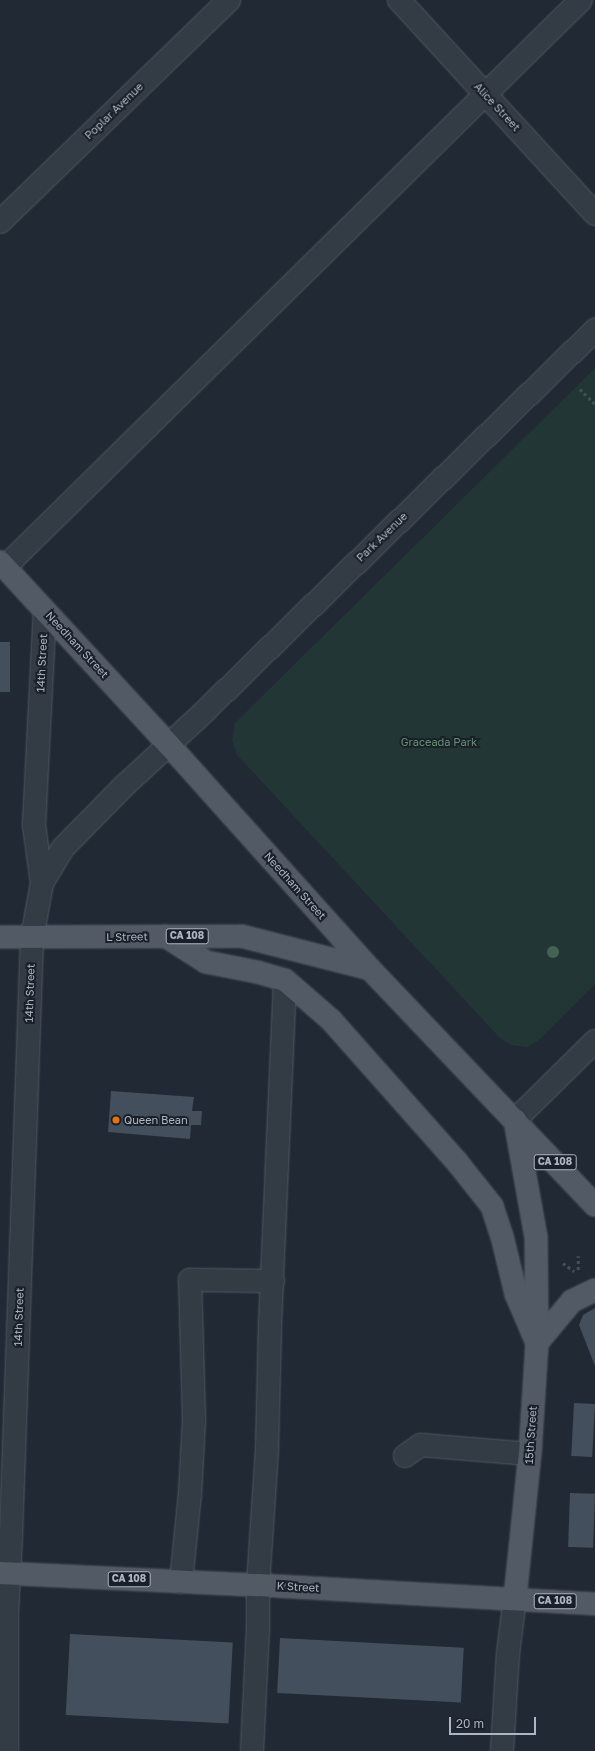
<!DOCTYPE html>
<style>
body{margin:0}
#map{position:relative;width:595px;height:1751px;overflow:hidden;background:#202934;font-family:"Golos Text",sans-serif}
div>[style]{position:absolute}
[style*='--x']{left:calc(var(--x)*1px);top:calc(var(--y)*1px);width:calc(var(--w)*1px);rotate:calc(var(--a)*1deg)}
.green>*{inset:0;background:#233636}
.building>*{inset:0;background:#434f5c;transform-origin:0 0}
.path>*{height:2.5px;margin-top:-1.25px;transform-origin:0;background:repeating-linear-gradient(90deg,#3f5153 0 3px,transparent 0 6px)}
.roads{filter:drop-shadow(0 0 1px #515963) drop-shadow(0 0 1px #515963)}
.minor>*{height:22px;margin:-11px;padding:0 11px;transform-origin:11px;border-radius:11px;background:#333b45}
.major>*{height:22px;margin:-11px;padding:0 11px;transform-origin:11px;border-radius:11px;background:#515a65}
.trees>*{width:12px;height:12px;margin:-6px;border-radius:50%;background:#466254}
.dots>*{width:11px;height:11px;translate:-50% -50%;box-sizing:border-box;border:2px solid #192029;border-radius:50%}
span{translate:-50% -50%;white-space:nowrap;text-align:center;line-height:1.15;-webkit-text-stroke:4px #192029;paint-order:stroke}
.shield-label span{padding:1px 3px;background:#192029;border:1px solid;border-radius:3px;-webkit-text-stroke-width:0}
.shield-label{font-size:10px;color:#adb6c2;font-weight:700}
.street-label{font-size:11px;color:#adb6c2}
.park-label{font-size:11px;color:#66916f}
.poi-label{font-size:11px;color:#adb6c2}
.left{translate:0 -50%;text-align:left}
.scale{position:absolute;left:449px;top:1717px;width:87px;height:18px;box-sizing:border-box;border:2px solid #adb6c2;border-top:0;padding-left:5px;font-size:12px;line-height:14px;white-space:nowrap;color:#adb6c2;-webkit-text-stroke:3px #192029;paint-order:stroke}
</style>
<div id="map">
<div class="green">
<i style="clip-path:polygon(595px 368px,595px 984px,539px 1040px,528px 1047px,510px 1045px,499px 1037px,237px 755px,232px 740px,235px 723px)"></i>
</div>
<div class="building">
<i style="left:0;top:642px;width:10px;height:50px"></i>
<i style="clip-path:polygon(111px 1091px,194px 1097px,192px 1111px,202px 1111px,201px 1125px,191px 1125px,190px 1139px,108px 1132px)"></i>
<i style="clip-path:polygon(595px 1308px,595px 1366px,579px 1325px,583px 1315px)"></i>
<i style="left:574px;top:1403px;width:21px;height:53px;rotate:3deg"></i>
<i style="left:570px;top:1493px;width:25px;height:54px;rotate:2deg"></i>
<i style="left:70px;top:1634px;width:163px;height:81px;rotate:3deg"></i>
<i style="left:280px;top:1638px;width:184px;height:55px;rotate:3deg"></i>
</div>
<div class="path">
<i style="--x:580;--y:389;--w:21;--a:45"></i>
<i style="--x:563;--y:1263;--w:14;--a:36"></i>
<i style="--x:578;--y:1270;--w:14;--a:-90"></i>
</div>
<div class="roads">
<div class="minor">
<i style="--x:399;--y:0;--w:290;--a:47.5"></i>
<i style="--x:0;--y:222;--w:319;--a:-44.1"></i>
<i style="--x:5;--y:567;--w:808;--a:-44.55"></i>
<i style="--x:42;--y:883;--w:41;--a:-59"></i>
<i style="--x:63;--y:848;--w:88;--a:-45.5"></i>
<i style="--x:125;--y:785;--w:108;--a:-42.7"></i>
<i style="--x:204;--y:712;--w:547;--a:-44.33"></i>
<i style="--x:515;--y:1120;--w:112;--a:-44.6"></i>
<i style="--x:405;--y:1456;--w:19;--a:-35"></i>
<i style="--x:421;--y:1445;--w:109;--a:4.7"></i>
<i style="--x:181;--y:1582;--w:88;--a:-84.2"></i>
<i style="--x:190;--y:1494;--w:74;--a:-86.9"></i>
<i style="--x:194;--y:1420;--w:140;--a:-91.6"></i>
<i style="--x:190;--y:1280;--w:83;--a:0.7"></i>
<i style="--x:7;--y:1751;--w:137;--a:-90"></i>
<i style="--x:7;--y:1614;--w:80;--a:-87.1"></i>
<i style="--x:11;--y:1534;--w:596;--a:-87.98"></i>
<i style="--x:32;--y:938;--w:56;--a:-79.7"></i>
<i style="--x:42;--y:883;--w:59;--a:-97.9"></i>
<i style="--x:34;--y:825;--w:215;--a:-87.1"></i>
<i style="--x:252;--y:1751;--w:123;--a:-87.2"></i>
<i style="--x:258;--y:1628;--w:43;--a:-90"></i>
<i style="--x:258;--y:1585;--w:136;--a:-86.2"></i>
<i style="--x:267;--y:1449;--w:125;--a:-88.6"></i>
<i style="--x:270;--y:1324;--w:344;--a:-87.5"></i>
<i style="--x:502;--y:1751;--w:97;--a:-86.5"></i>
<i style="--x:508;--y:1654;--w:56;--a:-82.9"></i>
</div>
<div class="major">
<i style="--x:0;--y:562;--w:249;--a:47.3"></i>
<i style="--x:169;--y:745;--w:301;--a:48.1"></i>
<i style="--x:370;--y:969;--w:326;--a:46.4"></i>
<i style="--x:165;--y:936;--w:49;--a:32.4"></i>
<i style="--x:206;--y:962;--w:52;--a:11.1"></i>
<i style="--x:257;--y:972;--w:29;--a:16"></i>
<i style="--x:285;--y:980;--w:61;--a:41"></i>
<i style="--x:331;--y:1020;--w:190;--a:48.4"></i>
<i style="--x:457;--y:1162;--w:56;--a:51.5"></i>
<i style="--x:492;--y:1206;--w:32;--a:72"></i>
<i style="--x:502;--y:1236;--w:60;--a:76.4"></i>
<i style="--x:516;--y:1294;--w:53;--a:66.8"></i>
<i style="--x:537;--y:1343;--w:55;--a:-50.2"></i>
<i style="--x:572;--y:1301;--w:25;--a:-26"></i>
<i style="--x:0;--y:937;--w:241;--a:-0.2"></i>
<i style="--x:241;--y:936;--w:133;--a:14.3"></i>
<i style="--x:0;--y:1573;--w:258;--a:2.7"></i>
<i style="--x:258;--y:1585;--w:338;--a:3.2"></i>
<i style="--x:515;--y:1598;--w:145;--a:-84.1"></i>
<i style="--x:530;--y:1454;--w:111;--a:-86.4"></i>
<i style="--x:537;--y:1343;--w:106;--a:-90.5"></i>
<i style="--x:536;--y:1237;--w:119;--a:-100.2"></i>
</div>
</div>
<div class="trees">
<i style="left:553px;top:952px"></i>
</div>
<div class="dots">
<i style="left:116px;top:1120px;background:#e8710a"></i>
</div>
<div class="shield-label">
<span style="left:187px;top:936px">CA 108</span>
<span style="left:555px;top:1162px">CA 108</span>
<span style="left:129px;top:1579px">CA 108</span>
<span style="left:555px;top:1601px">CA 108</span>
</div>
<div class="street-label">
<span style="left:497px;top:107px;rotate:47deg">Alice Street</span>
<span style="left:114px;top:111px;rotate:-44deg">Poplar Avenue</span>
<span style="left:382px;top:537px;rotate:-44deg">Park Avenue</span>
<span style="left:77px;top:645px;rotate:47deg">Needham Street</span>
<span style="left:42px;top:663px;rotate:-87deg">14th Street</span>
<span style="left:295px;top:886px;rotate:48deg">Needham Street</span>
<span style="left:127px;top:937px;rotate:-1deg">L Street</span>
<span style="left:30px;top:993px;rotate:-88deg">14th Street</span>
<span style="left:19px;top:1317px;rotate:-88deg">14th Street</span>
<span style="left:531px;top:1435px;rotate:-86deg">15th Street</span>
<span style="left:298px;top:1587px;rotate:3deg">K Street</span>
</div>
<div class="park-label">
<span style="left:439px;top:742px">Graceada Park</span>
</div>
<div class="poi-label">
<span class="left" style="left:124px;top:1120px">Queen Bean</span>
</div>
<div class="scale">20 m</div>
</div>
